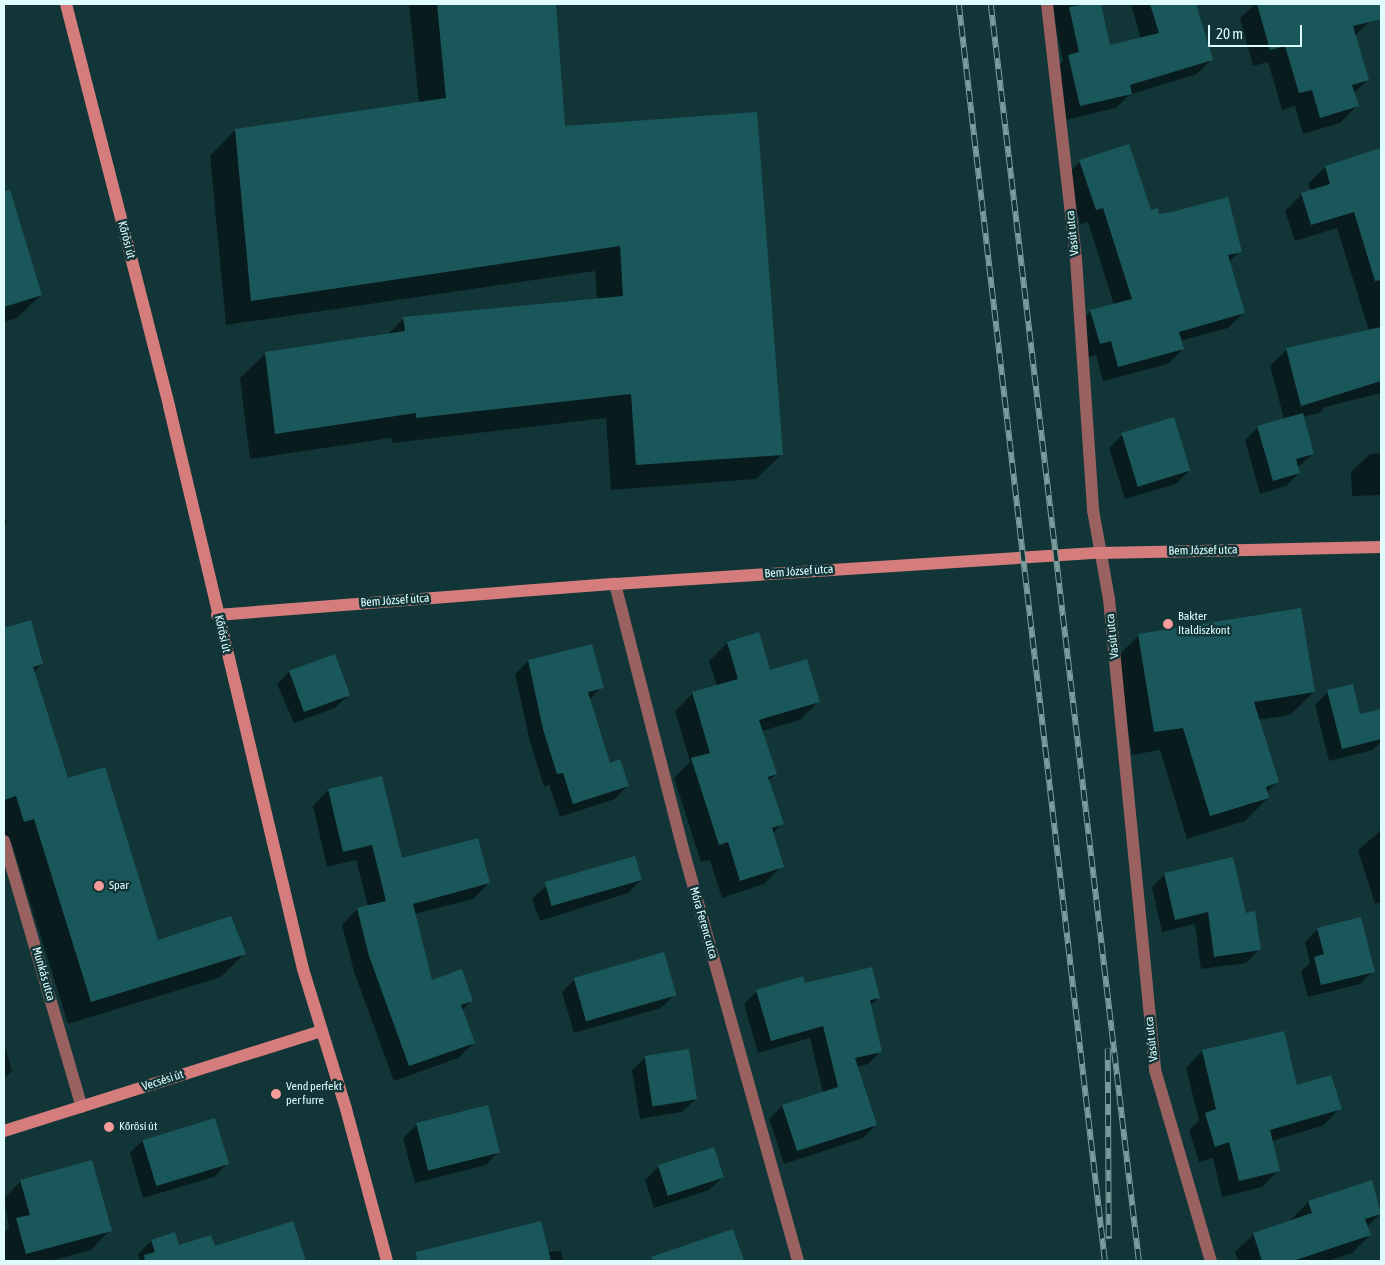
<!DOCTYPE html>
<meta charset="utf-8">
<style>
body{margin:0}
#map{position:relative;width:1385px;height:1265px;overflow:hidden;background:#123638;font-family:"Asap Condensed",sans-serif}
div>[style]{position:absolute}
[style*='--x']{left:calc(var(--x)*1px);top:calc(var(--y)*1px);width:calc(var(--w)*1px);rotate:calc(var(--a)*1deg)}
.shadow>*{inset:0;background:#0007}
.building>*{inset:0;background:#1a575b;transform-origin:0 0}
.street>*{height:12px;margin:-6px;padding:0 6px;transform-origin:6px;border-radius:6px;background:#996261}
.secondary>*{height:12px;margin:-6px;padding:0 6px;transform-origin:6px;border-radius:6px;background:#d47d7c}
.rail>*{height:5.5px;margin-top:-2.75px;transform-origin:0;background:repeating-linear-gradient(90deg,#123638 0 11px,#7c9d9e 0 22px);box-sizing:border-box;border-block:1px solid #7c9d9e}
.dots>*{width:14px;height:14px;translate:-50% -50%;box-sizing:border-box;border:2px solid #123638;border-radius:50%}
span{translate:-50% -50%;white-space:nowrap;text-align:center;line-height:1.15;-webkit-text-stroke:5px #123638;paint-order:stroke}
.street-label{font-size:12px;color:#defcfd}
.poi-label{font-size:12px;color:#defcfd}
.left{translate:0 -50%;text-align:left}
.frame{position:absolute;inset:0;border:5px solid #defcfd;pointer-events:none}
.scale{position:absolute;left:1208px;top:25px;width:94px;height:22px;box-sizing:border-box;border:2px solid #defcfd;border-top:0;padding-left:6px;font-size:15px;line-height:18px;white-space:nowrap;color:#defcfd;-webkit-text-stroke:4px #123638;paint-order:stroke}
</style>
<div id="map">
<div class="shadow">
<i style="clip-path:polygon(409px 4px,555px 4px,564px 128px,782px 454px,756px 479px,611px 490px,606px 418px,392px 443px,391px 438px,250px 459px,240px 378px,266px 353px,387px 335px,404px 318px,597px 300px,595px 271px,226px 325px,210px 156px,235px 130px,419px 103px)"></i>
<i style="clip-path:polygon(1051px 4px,1100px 4px,1109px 46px,1141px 39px,1131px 4px,1192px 4px,1211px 60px,1197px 74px,1129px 95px,1116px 108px,1066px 120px,1054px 71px,1063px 61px)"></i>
<i style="clip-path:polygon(1255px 4px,1365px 4px,1370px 21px,1355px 36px,1367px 80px,1353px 94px,1357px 106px,1340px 123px,1303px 134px,1295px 106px,1282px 110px,1268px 62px,1253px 66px,1240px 18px)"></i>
<i style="clip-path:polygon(1381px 151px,1381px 393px,1325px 407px,1320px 413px,1302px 417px,1313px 454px,1297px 468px,1299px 473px,1286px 486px,1260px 494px,1245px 440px,1258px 427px,1284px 419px,1270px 366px,1287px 349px,1369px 331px,1337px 228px,1295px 241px,1285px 211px,1302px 194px,1311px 191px,1308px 184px,1325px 167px)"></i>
<i style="clip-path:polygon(1080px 162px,1150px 212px,1240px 251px,1229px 262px,1243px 313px,1228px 328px,1180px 341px,1183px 349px,1168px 364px,1103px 381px,1096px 355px,1085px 358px,1076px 326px,1091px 311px,1114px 305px,1088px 222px,1081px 224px,1065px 176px)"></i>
<i style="clip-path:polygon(20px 227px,41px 295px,17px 318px,4px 322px,4px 232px)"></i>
<i style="clip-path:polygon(1122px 435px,1189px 471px,1176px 484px,1125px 499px,1109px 448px)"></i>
<i style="clip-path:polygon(1381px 453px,1381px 495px,1352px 496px,1351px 472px,1370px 454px)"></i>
<i style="clip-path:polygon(4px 514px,7px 523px,4px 526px)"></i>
<i style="clip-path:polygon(30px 622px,42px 664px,34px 672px,67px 780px,158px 942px,244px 954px,221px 977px,68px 1024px,11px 841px,4px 844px,4px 629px)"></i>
<i style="clip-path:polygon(1139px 635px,1314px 692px,1290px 715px,1258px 720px,1277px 782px,1266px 793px,1268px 798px,1245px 821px,1187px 839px,1160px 750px,1132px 755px,1116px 658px)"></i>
<i style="clip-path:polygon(727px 643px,818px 702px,800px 720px,762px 731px,776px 774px,768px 781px,782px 824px,772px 834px,782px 866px,764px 884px,722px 898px,710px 860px,701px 862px,674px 778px,690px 762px,675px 711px,693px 693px,717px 686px,709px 661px)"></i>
<i style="clip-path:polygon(591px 645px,602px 687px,589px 700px,609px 764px,628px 785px,615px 799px,560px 817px,549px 785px,544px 787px,530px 742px,515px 674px,528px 661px)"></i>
<i style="clip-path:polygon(290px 671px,348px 695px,335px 708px,294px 723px,277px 684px)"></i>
<i style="clip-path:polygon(1328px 692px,1359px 716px,1380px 711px,1381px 742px,1373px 750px,1329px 761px,1315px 705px)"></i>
<i style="clip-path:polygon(381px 778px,401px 860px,489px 883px,473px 899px,414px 914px,432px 981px,471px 1001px,462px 1010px,474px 1043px,458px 1058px,394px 1081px,354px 972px,342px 925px,357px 909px,368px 906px,356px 860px,327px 867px,313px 806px,328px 790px)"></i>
<i style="clip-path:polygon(1381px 830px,1381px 902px,1375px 904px,1358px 850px)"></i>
<i style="clip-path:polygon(1165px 874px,1245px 914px,1259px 950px,1246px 963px,1201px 969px,1195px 924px,1162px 932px,1152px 887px)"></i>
<i style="clip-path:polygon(641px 880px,628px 893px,540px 921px,532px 899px,546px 886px)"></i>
<i style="clip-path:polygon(1318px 929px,1373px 971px,1360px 984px,1308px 997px,1301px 971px,1310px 963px,1305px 942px)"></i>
<i style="clip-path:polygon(575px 979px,675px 994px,661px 1008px,574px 1033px,562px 992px)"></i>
<i style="clip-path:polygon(804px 984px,879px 998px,870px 1006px,881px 1051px,868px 1064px,857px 1067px,876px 1125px,863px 1138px,784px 1164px,769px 1119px,782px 1106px,823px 1093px,810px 1038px,758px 1053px,744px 1004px,757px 991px)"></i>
<i style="clip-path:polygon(1283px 1032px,1296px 1087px,1340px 1108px,1324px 1125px,1272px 1141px,1279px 1170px,1262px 1187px,1222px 1197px,1213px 1158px,1199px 1162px,1189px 1130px,1199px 1121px,1186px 1068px,1202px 1051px)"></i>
<i style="clip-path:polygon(4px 1049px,6px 1049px,12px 1071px,4px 1079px)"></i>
<i style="clip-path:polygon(646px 1057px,696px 1099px,682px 1112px,640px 1119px,632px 1070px)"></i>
<i style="clip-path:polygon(417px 1125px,499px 1151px,486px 1165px,415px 1183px,403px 1138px)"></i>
<i style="clip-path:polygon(143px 1140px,227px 1164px,214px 1177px,143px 1198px,130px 1153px)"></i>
<i style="clip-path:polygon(658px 1167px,723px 1177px,709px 1190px,654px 1208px,645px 1180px)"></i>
<i style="clip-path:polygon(21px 1181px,110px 1230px,91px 1250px,50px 1261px,4px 1261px,4px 1233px,9px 1228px,4px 1198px)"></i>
<i style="clip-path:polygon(1371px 1182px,1381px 1213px,1367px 1227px,1370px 1235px,1352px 1253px,1328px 1261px,1238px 1261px,1235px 1252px,1254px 1234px,1290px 1221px,1308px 1202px)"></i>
<i style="clip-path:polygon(732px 1231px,743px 1261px,667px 1261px,679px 1249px)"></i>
<i style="clip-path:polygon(151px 1241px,178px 1246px,304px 1260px,140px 1261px,138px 1254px)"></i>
<i style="clip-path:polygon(561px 1251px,563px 1261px,444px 1261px,443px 1259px)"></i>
</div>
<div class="building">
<i style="clip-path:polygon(437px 4px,556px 4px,565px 126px,757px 112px,783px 455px,636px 465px,631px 394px,416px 418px,416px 413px,275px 434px,265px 352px,405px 331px,403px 317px,623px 296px,620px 246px,251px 301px,235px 129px,446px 98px)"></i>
<i style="clip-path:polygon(1086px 4px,1101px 4px,1110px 45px,1159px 33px,1150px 4px,1196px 4px,1213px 60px,1130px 85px,1132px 94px,1080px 106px,1068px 55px,1079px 52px,1069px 7px)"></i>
<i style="clip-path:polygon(1257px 4px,1381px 4px,1381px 19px,1353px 26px,1369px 80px,1352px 85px,1359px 106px,1320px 118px,1312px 90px,1299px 93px,1285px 46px,1270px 50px)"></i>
<i style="clip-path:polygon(1129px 144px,1151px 210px,1158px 208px,1159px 214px,1172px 212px,1228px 197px,1242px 252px,1228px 255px,1245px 313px,1179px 332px,1184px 349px,1118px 367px,1111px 341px,1100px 344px,1090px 310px,1132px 299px,1103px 208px,1096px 210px,1079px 160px)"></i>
<i style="clip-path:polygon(1381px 148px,1381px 280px,1375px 281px,1354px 212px,1311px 225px,1301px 193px,1330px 184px,1325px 166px)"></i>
<i style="clip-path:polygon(10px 190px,42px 295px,4px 307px,4px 191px)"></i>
<i style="clip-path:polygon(1381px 327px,1381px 381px,1301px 406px,1286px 348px)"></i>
<i style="clip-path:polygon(1303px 413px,1314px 454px,1296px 459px,1300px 473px,1273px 481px,1257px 426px)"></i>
<i style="left:1174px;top:417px;width:56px;height:55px;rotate:73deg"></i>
<i style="clip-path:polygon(1301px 608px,1315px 692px,1254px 702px,1279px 782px,1266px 787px,1269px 798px,1210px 816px,1183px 728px,1154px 732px,1138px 634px)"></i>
<i style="clip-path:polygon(31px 620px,43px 664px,33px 667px,68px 778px,105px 767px,158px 940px,231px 916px,246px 954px,91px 1002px,34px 819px,24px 822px,16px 796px,4px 800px,4px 628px)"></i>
<i style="clip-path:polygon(759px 632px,770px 670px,807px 659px,820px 702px,759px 720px,777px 774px,768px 777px,784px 824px,772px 828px,784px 867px,740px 881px,728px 842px,719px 845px,691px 758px,710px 753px,692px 692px,738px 679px,727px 642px)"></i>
<i style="clip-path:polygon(592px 644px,604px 688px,588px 692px,610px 763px,620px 759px,629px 786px,573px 804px,563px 773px,557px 774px,543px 729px,528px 660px)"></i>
<i style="left:335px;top:654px;width:44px;height:49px;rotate:70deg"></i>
<i style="clip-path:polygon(1353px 684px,1360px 714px,1381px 709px,1381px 739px,1342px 749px,1327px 690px)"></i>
<i style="clip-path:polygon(382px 776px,402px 858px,478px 838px,490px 883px,413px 904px,432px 980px,462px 969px,473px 1001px,461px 1005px,475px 1043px,409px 1066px,369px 956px,357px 908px,386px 901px,372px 845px,343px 852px,328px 789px)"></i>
<i style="left:635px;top:856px;width:25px;height:94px;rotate:74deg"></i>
<i style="clip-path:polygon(1233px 857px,1246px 913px,1255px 911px,1261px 950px,1214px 957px,1208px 912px,1175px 920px,1164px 873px)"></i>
<i style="clip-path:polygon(1361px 917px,1375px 972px,1321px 985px,1314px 957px,1324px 954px,1317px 928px)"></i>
<i style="left:664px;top:952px;width:45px;height:94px;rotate:74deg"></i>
<i style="clip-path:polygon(872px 967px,880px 998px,870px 1000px,882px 1052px,855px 1058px,877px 1125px,797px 1151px,782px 1105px,838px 1087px,823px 1026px,771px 1041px,756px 990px,803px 976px,805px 983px)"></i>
<i style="clip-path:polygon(1284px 1031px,1297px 1085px,1331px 1075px,1342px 1109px,1270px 1130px,1280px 1171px,1239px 1181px,1229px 1142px,1215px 1147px,1205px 1113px,1216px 1109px,1202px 1050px)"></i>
<i style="left:689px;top:1049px;width:51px;height:45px;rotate:81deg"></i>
<i style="left:488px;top:1105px;width:49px;height:74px;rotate:76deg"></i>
<i style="left:215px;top:1118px;width:48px;height:76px;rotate:73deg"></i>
<i style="left:714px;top:1147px;width:32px;height:59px;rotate:72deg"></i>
<i style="clip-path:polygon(92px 1160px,112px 1231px,26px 1254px,16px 1218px,30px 1215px,20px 1180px)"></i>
<i style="clip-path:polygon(1372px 1180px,1381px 1214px,1365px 1219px,1371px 1235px,1293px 1261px,1262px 1261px,1253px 1233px,1312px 1213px,1308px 1201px)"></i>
<i style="clip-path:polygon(293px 1221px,306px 1261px,145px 1261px,144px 1255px,155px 1252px,151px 1240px,175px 1232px,179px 1245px,211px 1235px,215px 1246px)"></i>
<i style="clip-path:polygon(541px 1221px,551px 1261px,417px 1261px,416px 1252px)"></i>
<i style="clip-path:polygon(733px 1229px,744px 1261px,652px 1261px,651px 1257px)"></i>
</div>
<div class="street">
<i style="--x:1047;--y:4;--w:257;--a:83.5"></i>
<i style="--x:1076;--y:259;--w:252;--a:86.1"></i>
<i style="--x:1093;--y:510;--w:90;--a:79.8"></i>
<i style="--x:1109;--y:599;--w:473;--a:84.4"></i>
<i style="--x:1155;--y:1070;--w:199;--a:73.7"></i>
<i style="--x:615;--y:584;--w:274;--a:75.6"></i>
<i style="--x:683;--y:849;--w:428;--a:74.4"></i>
<i style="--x:4;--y:841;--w:277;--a:73.7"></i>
</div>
<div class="secondary">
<i style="--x:66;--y:4;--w:415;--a:75.6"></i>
<i style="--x:169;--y:406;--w:579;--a:76.61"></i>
<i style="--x:303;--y:969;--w:146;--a:72.9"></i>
<i style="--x:346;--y:1109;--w:157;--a:74.9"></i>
<i style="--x:217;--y:615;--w:399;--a:-4.5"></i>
<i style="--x:615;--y:584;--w:486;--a:-3.7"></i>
<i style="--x:1100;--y:553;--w:281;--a:-1.2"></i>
<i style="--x:4;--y:1131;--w:332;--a:-17.5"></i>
</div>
<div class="rail">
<i style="--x:959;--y:4;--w:1265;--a:83.37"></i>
<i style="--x:991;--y:4;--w:1266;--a:83.28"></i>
<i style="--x:1108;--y:1049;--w:190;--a:89.7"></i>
</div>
<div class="dots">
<i style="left:1168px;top:624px;background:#f59b99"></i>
<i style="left:99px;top:886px;background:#f59b99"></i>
<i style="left:276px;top:1094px;background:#f59b99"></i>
<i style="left:109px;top:1127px;background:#f59b99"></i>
</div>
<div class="street-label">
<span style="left:1073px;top:233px;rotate:-96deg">Vasút utca</span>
<span style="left:126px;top:240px;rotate:75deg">Kőrösi út</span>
<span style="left:1203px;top:551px;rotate:-1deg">Bem József utca</span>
<span style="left:799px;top:572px;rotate:-4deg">Bem József utca</span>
<span style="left:395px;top:601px;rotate:-4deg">Bem József utca</span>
<span style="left:222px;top:634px;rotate:77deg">Kőrösi út</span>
<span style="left:1113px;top:636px;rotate:-96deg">Vasút utca</span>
<span style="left:703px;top:923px;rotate:74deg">Móra Ferenc utca</span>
<span style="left:43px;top:974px;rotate:74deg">Munkás utca</span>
<span style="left:1152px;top:1039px;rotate:-96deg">Vasút utca</span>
<span style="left:163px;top:1081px;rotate:-18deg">Vecsési út</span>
</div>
<div class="poi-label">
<span class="left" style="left:1178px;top:624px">Bakter<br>Italdiszkont</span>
<span class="left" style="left:109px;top:886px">Spar</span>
<span class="left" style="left:286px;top:1094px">Vend perfekt<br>per furre</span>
<span class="left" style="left:119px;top:1127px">Kőrösi út</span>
</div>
<div class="frame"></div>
<div class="scale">20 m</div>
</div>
